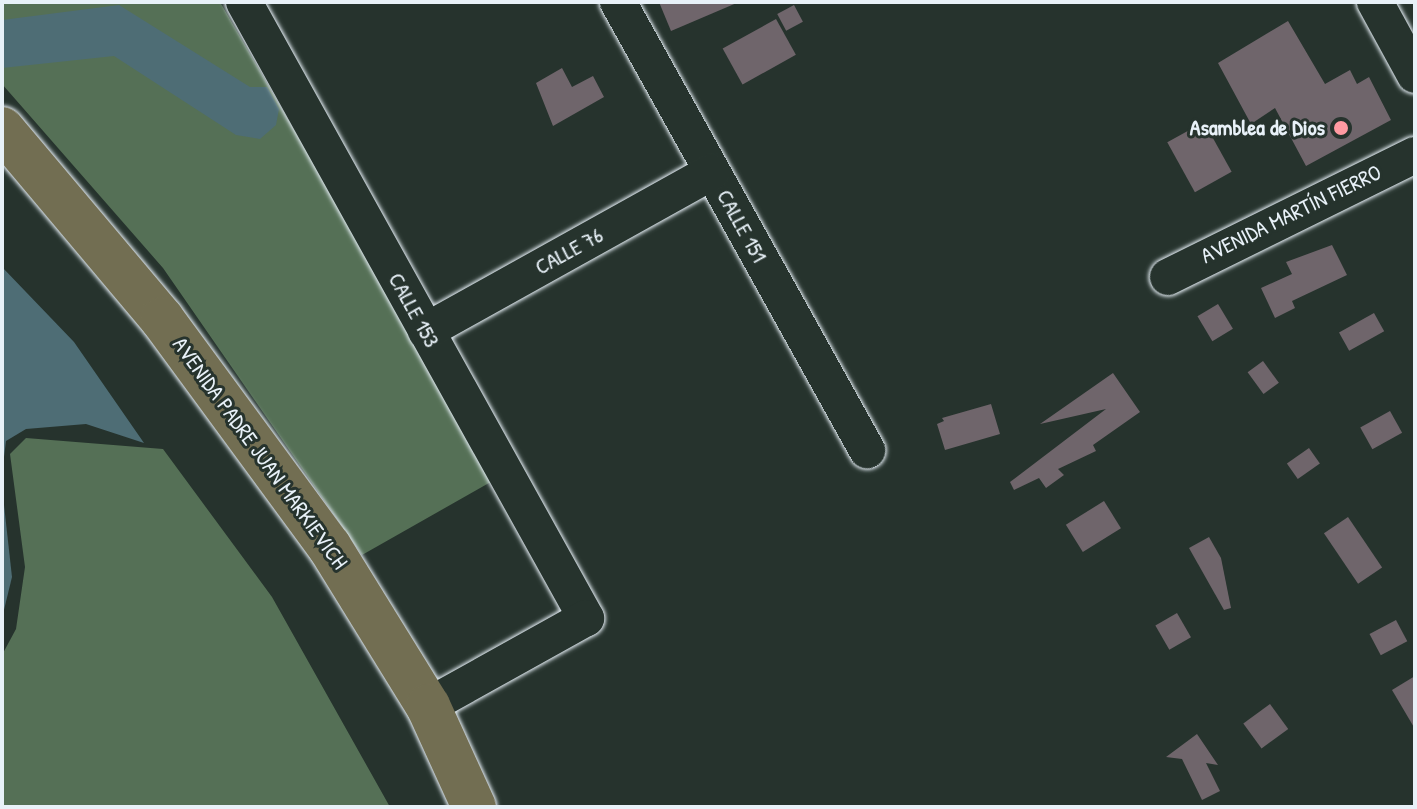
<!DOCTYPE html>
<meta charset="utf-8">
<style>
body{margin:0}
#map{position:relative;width:1417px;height:809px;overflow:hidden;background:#26332d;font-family:"Patrick Hand",sans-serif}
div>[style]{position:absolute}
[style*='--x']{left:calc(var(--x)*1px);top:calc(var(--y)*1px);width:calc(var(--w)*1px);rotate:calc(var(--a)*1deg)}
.green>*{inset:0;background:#557056}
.water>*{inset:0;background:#4e6d75}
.building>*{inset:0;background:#6f656b;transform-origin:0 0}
.roads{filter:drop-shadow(0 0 2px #e8f1f8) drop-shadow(0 0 2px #e8f1f8)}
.minor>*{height:36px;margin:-18px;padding:0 18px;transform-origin:18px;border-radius:18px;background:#26332d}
.major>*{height:44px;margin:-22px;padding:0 22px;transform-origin:22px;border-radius:22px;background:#726e52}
.dots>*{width:22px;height:22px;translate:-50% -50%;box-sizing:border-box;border:4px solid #26332d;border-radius:50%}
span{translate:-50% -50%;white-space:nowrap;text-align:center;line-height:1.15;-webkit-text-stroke:6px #26332d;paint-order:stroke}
.poi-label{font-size:22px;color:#e8f1f8;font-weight:700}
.right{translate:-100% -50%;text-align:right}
.street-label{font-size:22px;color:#e8f1f8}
.frame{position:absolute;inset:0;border:4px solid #e8f1f8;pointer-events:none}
</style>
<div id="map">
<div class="green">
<i style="clip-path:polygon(2px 2px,220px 2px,496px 479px,362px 555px,163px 268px,2px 84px)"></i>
<i style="clip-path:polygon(26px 438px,163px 449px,272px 597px,390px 807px,2px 807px,2px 655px,16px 629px,25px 567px,10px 454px)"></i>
</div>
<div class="water">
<i style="clip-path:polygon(119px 5px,250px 87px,267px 87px,279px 109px,276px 125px,260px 139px,236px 135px,114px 56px,2px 68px,2px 20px)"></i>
<i style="clip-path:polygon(2px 267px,74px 342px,144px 443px,86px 424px,26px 429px,6px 441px,2px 473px)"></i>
<i style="clip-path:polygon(2px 487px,12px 577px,2px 618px)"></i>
</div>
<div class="building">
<i style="clip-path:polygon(659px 2px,739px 2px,671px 31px)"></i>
<i style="left:794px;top:5px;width:19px;height:19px;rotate:62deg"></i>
<i style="left:776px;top:19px;width:41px;height:61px;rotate:61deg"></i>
<i style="clip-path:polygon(1288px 21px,1325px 84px,1350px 70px,1357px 84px,1369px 77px,1391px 120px,1306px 166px,1275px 108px,1251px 124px,1218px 63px)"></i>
<i style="clip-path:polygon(562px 68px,572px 87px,593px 76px,604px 97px,553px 126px,536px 83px)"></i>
<i style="left:1204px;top:122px;width:57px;height:42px;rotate:61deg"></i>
<i style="clip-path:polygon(1332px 245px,1347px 275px,1292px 301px,1295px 308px,1275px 318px,1261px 288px,1292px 274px,1286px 262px)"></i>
<i style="left:1218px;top:304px;width:29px;height:24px;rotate:59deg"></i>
<i style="left:1374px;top:313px;width:21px;height:40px;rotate:61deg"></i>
<i style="left:1263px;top:361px;width:27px;height:19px;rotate:54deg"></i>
<i style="clip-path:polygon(1113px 373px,1140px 412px,1093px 445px,1096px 451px,1058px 469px,1064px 475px,1046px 488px,1039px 478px,1014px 490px,1010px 482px,1106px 409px,1040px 424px)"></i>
<i style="clip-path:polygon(991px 404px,1000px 434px,945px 450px,937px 424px,944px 421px,942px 418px)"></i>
<i style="left:1390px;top:411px;width:25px;height:34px;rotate:61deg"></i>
<i style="left:1309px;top:448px;width:19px;height:27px;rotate:55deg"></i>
<i style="left:1104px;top:501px;width:32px;height:45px;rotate:58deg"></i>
<i style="left:1348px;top:517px;width:61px;height:29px;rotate:56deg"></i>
<i style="clip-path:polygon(1209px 537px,1221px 558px,1231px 608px,1224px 610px,1189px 548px)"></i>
<i style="left:1177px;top:613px;width:28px;height:25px;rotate:60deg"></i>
<i style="left:1396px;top:620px;width:24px;height:30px;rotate:62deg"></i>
<i style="clip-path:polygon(1415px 676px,1415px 729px,1392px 690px)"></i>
<i style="left:1270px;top:704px;width:31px;height:33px;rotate:54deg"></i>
<i style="clip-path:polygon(1197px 734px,1218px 765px,1206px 763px,1220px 791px,1202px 800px,1182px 759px,1166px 757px)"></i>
</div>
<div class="roads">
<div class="minor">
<i style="--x:244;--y:2;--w:705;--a:60.96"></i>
<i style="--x:586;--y:618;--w:181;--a:150.9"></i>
<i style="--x:618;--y:2;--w:513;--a:60.93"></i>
<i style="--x:1375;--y:2;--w:83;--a:61.3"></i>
<i style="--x:1168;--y:277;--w:275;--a:-26.3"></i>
<i style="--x:426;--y:331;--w:327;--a:-29.1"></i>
</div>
<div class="major">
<i style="--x:2;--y:129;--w:248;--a:49.9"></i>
<i style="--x:162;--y:319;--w:282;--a:53.7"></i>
<i style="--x:329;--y:546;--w:188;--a:58.3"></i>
<i style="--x:428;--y:706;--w:111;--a:65.5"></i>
</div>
</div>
<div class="dots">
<i style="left:1341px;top:128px;background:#ff9aa2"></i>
</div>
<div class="poi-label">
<span class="right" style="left:1325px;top:128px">Asamblea de Dios</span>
</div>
<div class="street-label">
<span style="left:1291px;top:214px;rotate:-26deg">AVENIDA MARTÍN FIERRO</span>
<span style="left:742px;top:226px;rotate:61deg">CALLE 151</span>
<span style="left:569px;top:251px;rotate:-29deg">CALLE 76</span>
<span style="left:414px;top:310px;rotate:61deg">CALLE 153</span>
<span style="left:260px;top:453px;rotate:54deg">AVENIDA PADRE JUAN MARKIEVICH</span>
</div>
<div class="frame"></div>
</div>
